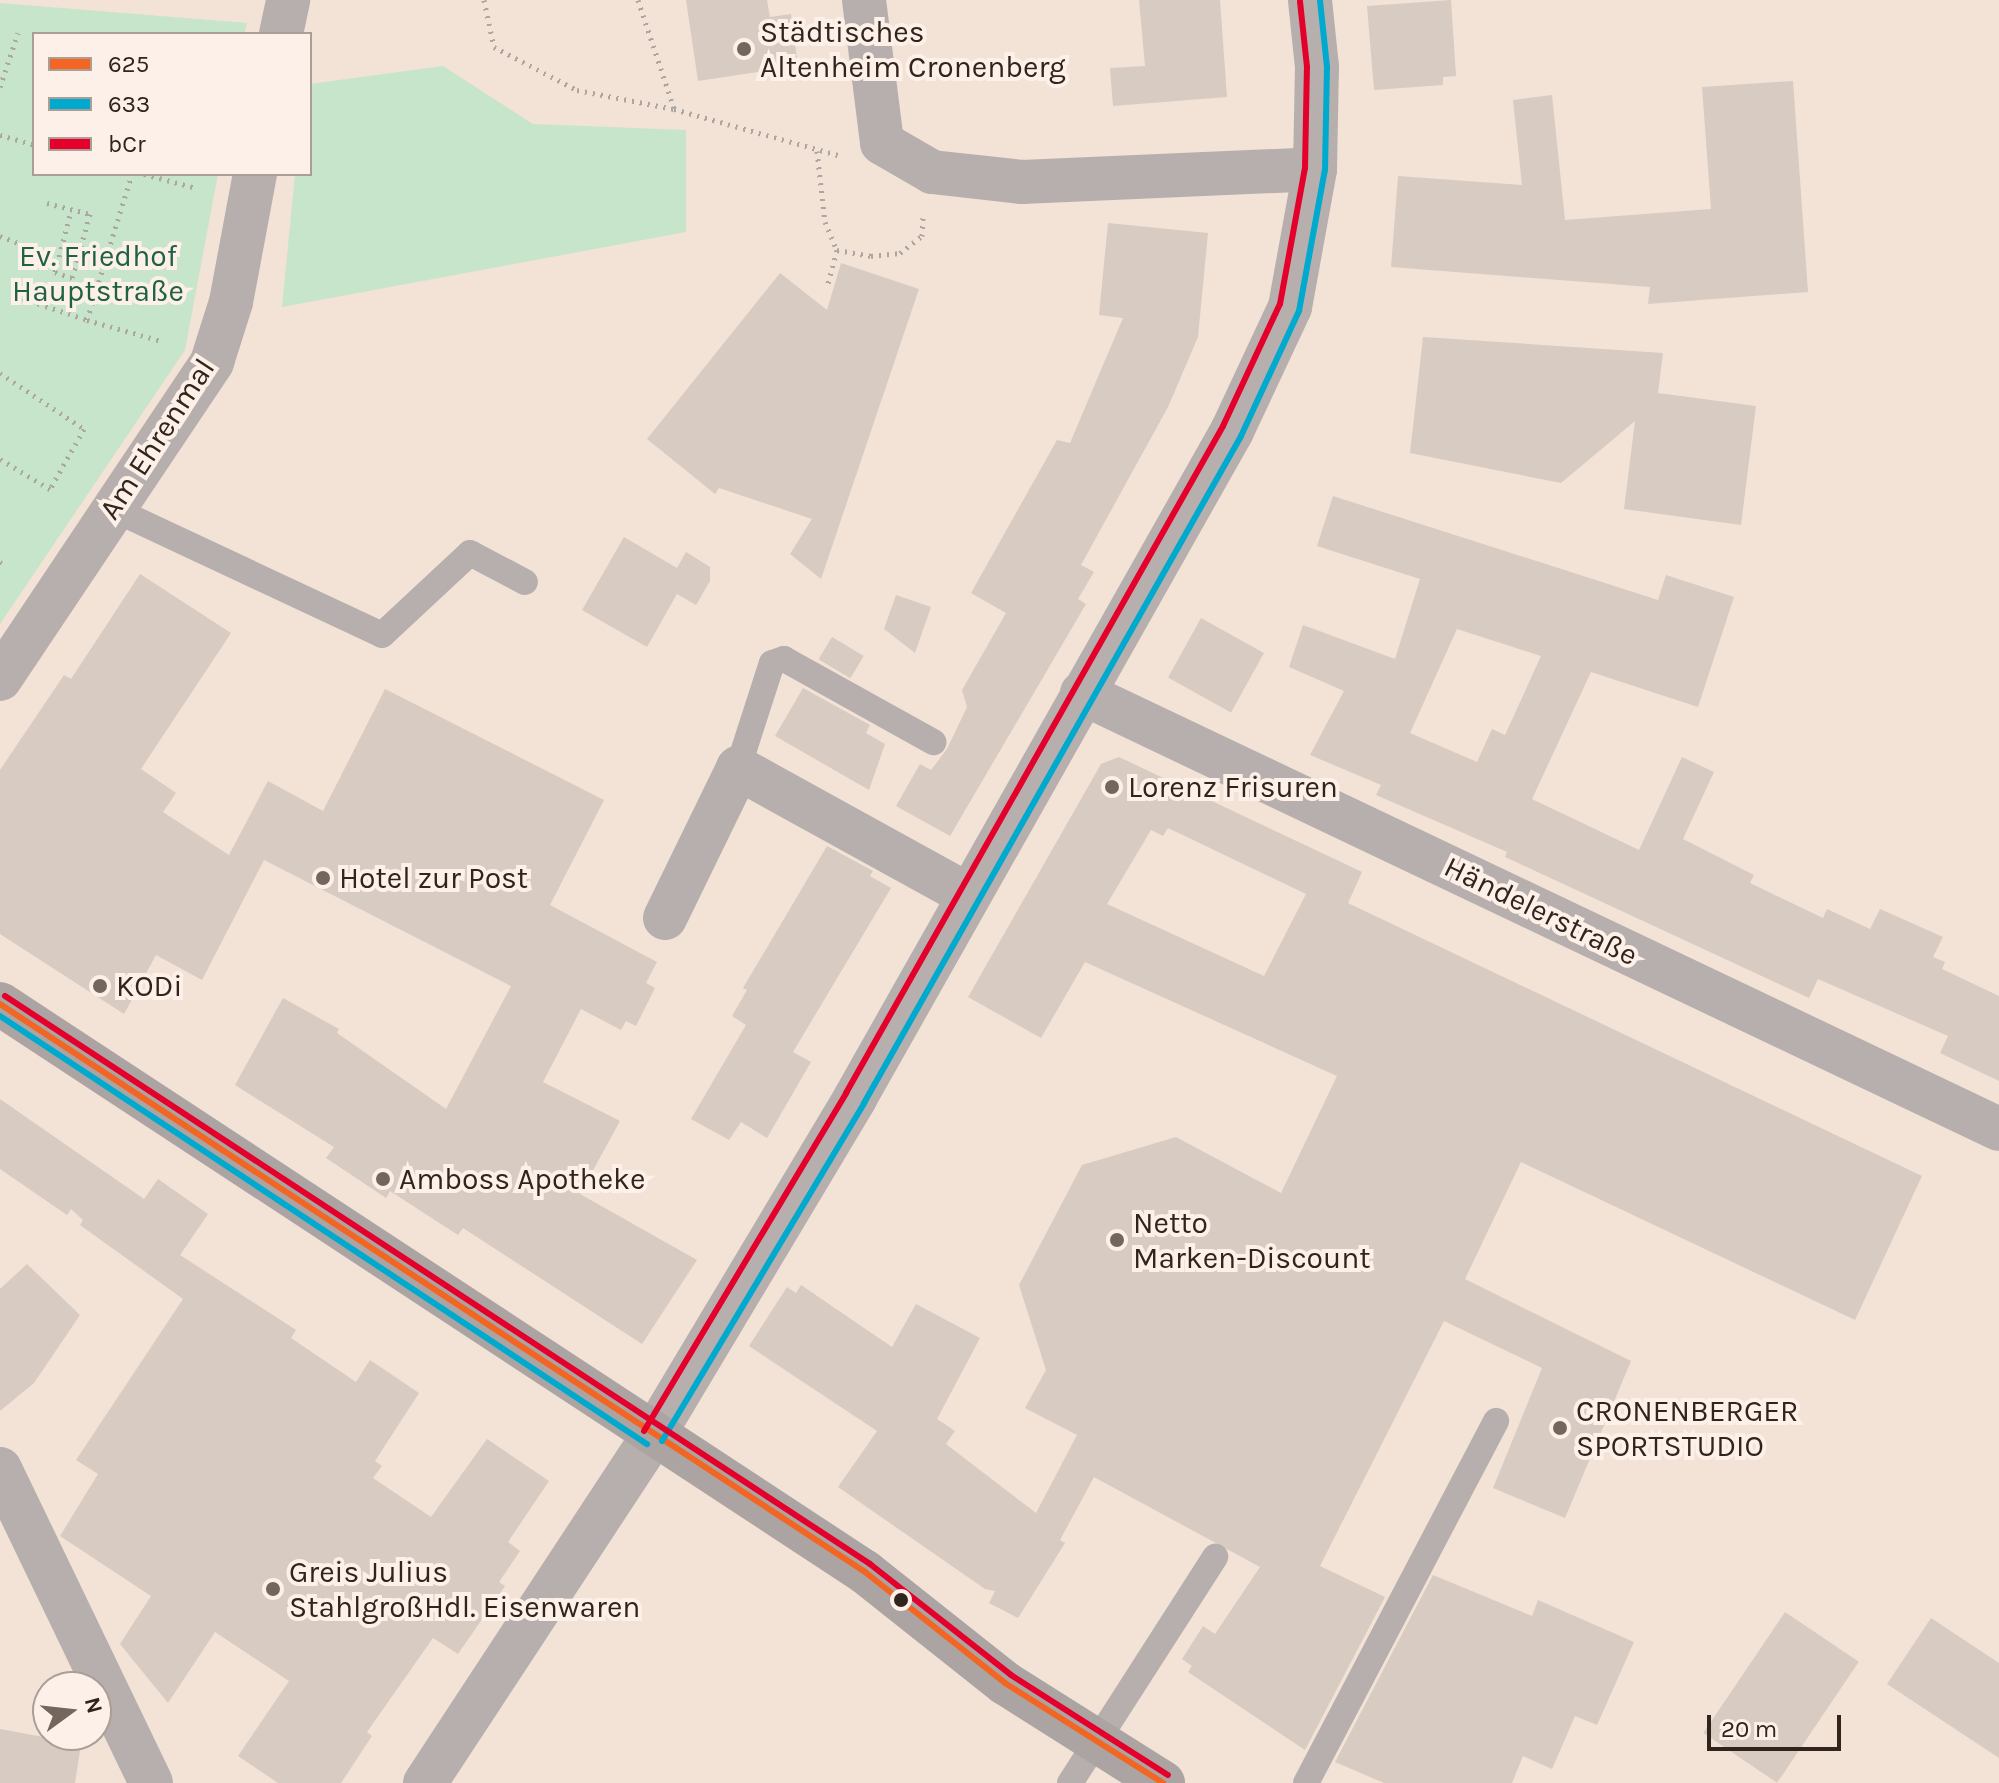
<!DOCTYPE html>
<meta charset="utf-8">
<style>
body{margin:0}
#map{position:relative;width:1999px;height:1783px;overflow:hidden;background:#f3e2d6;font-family:Karla,sans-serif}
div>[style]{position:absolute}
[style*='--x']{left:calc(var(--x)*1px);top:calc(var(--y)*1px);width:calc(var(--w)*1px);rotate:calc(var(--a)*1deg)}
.green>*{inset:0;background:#c6e5ca}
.building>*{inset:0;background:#d8cbc2;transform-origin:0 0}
.path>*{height:5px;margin-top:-2.5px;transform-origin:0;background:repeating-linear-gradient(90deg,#ada5a1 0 2px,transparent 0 8px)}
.service>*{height:26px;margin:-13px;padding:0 13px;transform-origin:13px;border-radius:13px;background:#b6afad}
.minor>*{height:44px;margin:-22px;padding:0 22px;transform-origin:22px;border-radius:22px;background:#b6afad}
.tertiary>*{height:44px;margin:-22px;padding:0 22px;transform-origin:22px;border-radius:22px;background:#b6afad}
.secondary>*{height:44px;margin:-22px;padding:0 22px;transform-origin:22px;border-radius:22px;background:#aca4a2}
.bus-1>*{height:6px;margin:-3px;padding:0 3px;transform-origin:3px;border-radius:3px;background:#f26522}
.bus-2>*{height:6px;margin:-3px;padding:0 3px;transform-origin:3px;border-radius:3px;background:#00a9ce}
.bus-3>*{height:6px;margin:-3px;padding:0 3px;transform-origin:3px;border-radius:3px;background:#e4002b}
.dots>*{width:22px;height:22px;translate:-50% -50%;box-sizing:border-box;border:4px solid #fdf0e8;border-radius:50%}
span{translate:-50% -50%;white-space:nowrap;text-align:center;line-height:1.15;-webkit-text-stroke:8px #fdf0e8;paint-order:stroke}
.poi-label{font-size:30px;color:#30241c}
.left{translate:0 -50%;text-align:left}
.park-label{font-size:30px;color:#1f6243}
.street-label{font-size:30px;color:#30241c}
.legend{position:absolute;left:32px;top:32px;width:280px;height:144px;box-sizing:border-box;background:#fdf0e8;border:2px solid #ab9e96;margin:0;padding:10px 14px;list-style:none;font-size:24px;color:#30241c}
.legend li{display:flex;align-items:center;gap:16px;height:40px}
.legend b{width:40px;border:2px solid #ab9e96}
.north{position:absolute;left:32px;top:1671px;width:80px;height:80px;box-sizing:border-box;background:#fdf0e8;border:2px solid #ab9e96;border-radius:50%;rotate:75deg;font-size:22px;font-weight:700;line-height:32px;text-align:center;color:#30241c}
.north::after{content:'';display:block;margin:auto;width:28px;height:36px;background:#74665d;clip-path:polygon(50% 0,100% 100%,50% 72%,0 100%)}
.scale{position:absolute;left:1707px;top:1715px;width:134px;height:36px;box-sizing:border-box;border:4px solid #30241c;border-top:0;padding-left:10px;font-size:24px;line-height:28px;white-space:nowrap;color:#30241c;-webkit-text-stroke:6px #fdf0e8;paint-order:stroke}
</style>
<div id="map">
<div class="green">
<i style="clip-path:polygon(0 3px,247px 23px,244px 34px,34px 34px,34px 174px,218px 174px,185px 350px,0 624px)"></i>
<i style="clip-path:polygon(443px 66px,533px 124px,686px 130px,686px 232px,282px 307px,295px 174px,310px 174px,310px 84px)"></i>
</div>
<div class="building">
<i style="clip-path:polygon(686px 0,767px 0,770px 17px,791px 14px,798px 66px,698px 81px)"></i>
<i style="clip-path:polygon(1139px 0,1220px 0,1227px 97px,1113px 106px,1110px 68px,1145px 66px)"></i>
<i style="clip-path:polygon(1451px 0,1456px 76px,1443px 77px,1443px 85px,1374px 90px,1367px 6px)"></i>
<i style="clip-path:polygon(1793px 81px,1808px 292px,1648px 304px,1650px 287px,1391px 267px,1398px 176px,1522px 185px,1513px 100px,1552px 95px,1565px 220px,1711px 209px,1702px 87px)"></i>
<i style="clip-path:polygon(1108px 223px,1208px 233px,1198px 337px,1168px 407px,1081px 565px,1094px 572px,1078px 599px,1086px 604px,950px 836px,896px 806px,920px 764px,931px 770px,947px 749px,967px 707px,962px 690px,1006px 613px,971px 593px,1057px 440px,1070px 443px,1123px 318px,1099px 315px)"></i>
<i style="clip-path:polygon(841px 263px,919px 289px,821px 579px,790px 554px,812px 519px,719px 488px,715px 494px,647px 439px,780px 273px,827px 310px)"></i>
<i style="clip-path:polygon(1423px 337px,1663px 353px,1658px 393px,1756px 406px,1741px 525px,1624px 509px,1635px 421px,1561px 483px,1410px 453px)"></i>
<i style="clip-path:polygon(evenodd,1333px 496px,1658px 600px,1666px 575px,1734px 597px,1698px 707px,1591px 672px,1532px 799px,1639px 850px,1682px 757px,1714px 772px,1683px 839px,1754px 875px,1750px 883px,1823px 918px,1827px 909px,1870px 929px,1880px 909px,1943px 937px,1933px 957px,1945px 962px,1942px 969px,1999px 996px,1999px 1081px,1940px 1053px,1948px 1036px,1818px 979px,1809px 998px,1505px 857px,1507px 852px,1376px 795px,1381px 785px,1310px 755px,1344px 691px,1289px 667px,1303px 625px,1395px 659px,1420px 579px,1317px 546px,1333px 496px,1457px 629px,1541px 656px,1505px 735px,1492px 729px,1477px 762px,1410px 733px,1457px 629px)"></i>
<i style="clip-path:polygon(624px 537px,677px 568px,686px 552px,710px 567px,710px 581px,696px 605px,677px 594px,647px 647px,582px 610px)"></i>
<i style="clip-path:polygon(140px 574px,231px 633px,141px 769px,176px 793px,163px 812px,229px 855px,268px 781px,323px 811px,385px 689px,604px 800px,550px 905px,657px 962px,646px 983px,655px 988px,636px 1026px,626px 1021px,621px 1030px,581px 1009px,543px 1082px,620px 1121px,580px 1194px,697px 1260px,642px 1344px,463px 1228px,458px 1235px,390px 1191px,386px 1198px,326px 1158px,334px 1147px,235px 1085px,283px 998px,339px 1029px,337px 1033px,446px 1109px,511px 986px,264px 860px,202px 980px,156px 955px,124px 1014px,0 934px,0 770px,64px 675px,71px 679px)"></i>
<i style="clip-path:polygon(896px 595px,931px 607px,915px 653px,884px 629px)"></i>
<i style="left:1201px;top:618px;width:72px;height:68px;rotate:29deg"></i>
<i style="left:832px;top:637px;width:37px;height:26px;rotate:31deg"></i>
<i style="clip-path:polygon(803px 688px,870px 725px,866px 733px,885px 744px,869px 790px,775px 736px)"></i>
<i style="clip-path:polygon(evenodd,1119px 757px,1362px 872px,1348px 903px,1922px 1176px,1855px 1320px,1521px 1162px,1465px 1279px,1631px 1361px,1565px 1518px,1493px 1488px,1542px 1368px,1444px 1321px,1320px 1566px,1385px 1597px,1305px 1750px,1188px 1672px,1192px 1666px,1182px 1659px,1203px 1626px,1215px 1634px,1260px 1567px,1094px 1477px,1060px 1540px,1065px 1543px,1018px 1618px,989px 1603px,995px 1591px,985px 1589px,838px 1487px,877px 1431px,749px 1346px,787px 1287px,796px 1293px,801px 1285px,892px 1347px,916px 1304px,980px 1338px,937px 1419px,955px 1431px,946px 1444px,1036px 1513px,1077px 1435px,1025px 1408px,1046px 1370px,1019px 1285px,1082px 1165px,1176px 1137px,1281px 1193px,1337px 1076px,1085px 962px,1041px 1038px,968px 997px,1101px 764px,1119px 757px,1168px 828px,1306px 894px,1264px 976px,1107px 904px,1151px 830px,1163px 836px,1168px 828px)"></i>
<i style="clip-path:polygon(827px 846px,873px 871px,870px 876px,891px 888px,793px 1052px,811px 1062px,767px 1138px,741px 1122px,729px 1140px,691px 1119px,746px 1025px,732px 1016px,747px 990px,743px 988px)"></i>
<i style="clip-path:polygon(0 1099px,144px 1199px,158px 1179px,208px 1214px,180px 1255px,296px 1330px,291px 1338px,356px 1382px,370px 1360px,419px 1393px,375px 1461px,382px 1466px,373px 1478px,431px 1517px,487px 1439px,549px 1481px,508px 1542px,520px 1551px,499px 1582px,505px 1586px,458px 1654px,433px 1638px,367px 1732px,372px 1736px,341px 1783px,278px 1783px,238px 1756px,289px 1681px,215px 1632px,168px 1703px,120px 1644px,151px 1596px,60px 1536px,98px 1474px,76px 1460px,183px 1299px,80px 1225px,83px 1220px,71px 1209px,67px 1215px,0 1169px)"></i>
<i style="clip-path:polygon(27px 1264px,80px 1315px,34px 1383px,0 1411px,0 1289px)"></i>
<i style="clip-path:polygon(1433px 1575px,1532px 1616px,1538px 1600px,1634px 1642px,1597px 1725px,1575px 1716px,1552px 1769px,1523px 1756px,1512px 1783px,1384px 1783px,1335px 1762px)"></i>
<i style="left:1785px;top:1612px;width:89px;height:146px;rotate:34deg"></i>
<i style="clip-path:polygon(1931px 1618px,1999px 1663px,1999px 1758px,1887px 1684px)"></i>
<i style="clip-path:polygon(0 1729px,81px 1744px,75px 1783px,0 1783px)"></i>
</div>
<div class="path">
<i style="--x:484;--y:0;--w:48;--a:78"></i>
<i style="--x:494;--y:47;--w:93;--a:27.4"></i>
<i style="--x:577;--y:90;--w:99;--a:11.1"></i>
<i style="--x:674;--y:109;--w:170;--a:15.7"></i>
<i style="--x:638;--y:0;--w:114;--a:71.6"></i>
<i style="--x:0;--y:87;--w:57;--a:-71.6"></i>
<i style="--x:0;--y:135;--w:35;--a:16"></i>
<i style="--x:817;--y:151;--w:71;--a:83.6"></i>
<i style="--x:825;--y:222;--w:30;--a:67"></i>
<i style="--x:837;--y:250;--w:38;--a:105"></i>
<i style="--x:144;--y:174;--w:51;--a:14.9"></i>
<i style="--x:47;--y:203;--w:44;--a:14.3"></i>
<i style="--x:90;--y:214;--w:66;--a:105.7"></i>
<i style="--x:72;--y:278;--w:18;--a:-161"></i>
<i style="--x:55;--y:272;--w:63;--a:-75.3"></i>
<i style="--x:0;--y:236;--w:36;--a:21"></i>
<i style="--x:837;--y:250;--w:35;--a:10"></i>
<i style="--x:871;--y:256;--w:29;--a:-6"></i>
<i style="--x:900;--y:253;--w:28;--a:-38"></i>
<i style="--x:922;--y:236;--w:22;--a:-87"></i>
<i style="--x:15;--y:296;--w:76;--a:18.4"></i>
<i style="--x:87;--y:320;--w:153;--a:-72.9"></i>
<i style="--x:87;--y:320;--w:77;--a:15.8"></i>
<i style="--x:0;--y:373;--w:101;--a:33.7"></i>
<i style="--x:84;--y:429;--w:69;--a:119.5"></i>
<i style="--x:50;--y:489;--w:58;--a:-149"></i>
<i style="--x:0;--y:562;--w:7;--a:34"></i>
</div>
<div class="service">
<i style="--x:111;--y:508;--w:299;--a:25.1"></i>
<i style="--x:382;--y:635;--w:120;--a:-43"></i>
<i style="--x:470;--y:553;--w:62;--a:27.8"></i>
<i style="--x:738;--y:768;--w:110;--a:-72.1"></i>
<i style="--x:772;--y:663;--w:13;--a:-18"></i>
<i style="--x:784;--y:659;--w:171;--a:29.1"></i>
<i style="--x:1070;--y:1783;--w:269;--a:-57.3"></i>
<i style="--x:1306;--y:1783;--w:409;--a:-62.3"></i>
</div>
<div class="minor">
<i style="--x:864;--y:0;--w:144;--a:82.8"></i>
<i style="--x:882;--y:143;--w:58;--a:30.1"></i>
<i style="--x:932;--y:172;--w:91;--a:6.3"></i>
<i style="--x:1022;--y:182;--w:293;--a:-2.5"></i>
<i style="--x:281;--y:34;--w:35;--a:-78"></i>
<i style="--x:0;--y:679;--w:381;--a:-56.2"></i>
<i style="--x:212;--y:362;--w:63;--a:-72.4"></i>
<i style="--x:231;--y:302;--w:130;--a:-79.4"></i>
<i style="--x:1082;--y:693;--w:1015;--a:25.43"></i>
<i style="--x:665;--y:918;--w:167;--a:-64"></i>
<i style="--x:738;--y:768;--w:263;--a:28.9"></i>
<i style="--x:653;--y:1436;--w:394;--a:-59.1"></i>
<i style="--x:855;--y:1098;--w:766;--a:-60.52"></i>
<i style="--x:1232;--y:431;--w:137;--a:-64.9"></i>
<i style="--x:1290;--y:307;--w:140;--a:-79.7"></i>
<i style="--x:1315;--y:169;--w:102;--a:-88.9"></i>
<i style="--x:1317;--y:67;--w:67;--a:-96"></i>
<i style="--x:0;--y:1469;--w:348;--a:64.3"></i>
</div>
<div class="tertiary">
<i style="--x:425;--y:1783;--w:415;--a:-56.7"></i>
</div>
<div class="secondary">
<i style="--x:0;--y:1004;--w:1035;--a:33.29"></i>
<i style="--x:865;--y:1572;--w:179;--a:38.4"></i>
<i style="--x:1005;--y:1683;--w:187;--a:32.3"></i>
</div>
<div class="bus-1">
<i style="--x:0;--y:1004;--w:1035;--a:33.29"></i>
<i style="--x:865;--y:1572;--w:179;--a:38.4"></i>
<i style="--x:1005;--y:1683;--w:187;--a:32.3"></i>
</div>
<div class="bus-2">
<i style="--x:0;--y:1016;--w:776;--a:33.49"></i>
<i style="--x:662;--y:1441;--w:394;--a:-59.1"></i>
<i style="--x:864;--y:1103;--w:766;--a:-60.52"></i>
<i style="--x:1241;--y:436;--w:138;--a:-65.1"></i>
<i style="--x:1299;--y:311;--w:143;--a:-79.6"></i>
<i style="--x:1325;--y:170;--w:103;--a:-88.9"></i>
<i style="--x:1327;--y:67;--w:67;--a:-96"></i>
</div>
<div class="bus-3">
<i style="--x:5;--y:996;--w:1035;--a:33.29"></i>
<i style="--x:870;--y:1564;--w:179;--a:38.2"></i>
<i style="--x:1011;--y:1675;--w:186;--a:32.5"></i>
<i style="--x:644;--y:1431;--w:394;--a:-59.1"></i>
<i style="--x:846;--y:1093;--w:766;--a:-60.52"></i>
<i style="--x:1223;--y:426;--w:135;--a:-65"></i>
<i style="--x:1280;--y:304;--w:138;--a:-79.6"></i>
<i style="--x:1305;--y:168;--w:101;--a:-88.9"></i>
<i style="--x:1307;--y:67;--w:66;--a:-96.1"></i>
</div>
<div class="dots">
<i style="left:744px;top:49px;background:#74665d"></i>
<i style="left:1112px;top:787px;background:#74665d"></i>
<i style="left:323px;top:878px;background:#74665d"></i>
<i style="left:100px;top:986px;background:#74665d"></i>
<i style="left:383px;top:1179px;background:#74665d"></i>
<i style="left:1117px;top:1240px;background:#74665d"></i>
<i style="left:1560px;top:1428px;background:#74665d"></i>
<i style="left:273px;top:1589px;background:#74665d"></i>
<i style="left:901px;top:1600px;background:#30241c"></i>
</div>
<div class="poi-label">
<span class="left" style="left:760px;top:49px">Städtisches<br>Altenheim Cronenberg</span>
<span class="left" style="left:1128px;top:787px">Lorenz Frisuren</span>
<span class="left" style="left:339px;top:878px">Hotel zur Post</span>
<span class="left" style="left:116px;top:986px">KODi</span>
<span class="left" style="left:399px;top:1179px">Amboss Apotheke</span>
<span class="left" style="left:1133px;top:1240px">Netto<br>Marken-Discount</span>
<span class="left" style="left:1576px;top:1428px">CRONENBERGER<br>SPORTSTUDIO</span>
<span class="left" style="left:289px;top:1589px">Greis Julius<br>StahlgroßHdl. Eisenwaren</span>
</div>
<div class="park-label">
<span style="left:98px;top:273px">Ev. Friedhof<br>Hauptstraße</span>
</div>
<div class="street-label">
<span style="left:157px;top:439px;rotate:-57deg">Am Ehrenmal</span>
<span style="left:1541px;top:911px;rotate:26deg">Händelerstraße</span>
</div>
<ul class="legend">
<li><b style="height:10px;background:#f26522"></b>625</li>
<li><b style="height:10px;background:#00a9ce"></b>633</li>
<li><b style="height:10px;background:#e4002b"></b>bCr</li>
</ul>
<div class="north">N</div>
<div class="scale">20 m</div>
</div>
